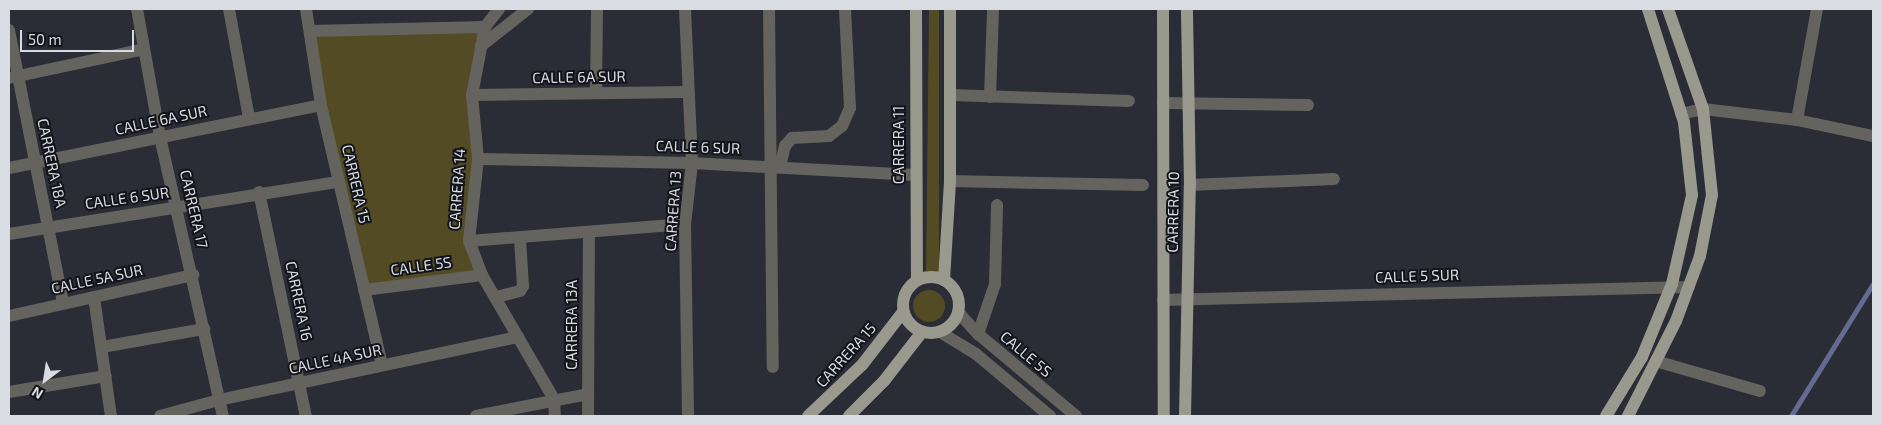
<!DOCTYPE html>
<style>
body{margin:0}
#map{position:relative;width:1882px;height:425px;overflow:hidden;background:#2a2c36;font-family:"Exo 2",sans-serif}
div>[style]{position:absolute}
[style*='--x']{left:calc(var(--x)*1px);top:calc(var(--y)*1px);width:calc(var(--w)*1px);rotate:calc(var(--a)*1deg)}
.green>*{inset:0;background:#524b23}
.round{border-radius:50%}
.stream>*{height:4.5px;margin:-2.25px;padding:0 2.25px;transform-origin:2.25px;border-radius:2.25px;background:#646a91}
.minor>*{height:12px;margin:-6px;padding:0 6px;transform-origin:6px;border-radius:6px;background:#64635d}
.major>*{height:12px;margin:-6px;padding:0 6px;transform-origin:6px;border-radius:6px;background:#9a998e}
.major>.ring{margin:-6px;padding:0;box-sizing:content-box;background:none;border:12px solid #9a998e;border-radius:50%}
span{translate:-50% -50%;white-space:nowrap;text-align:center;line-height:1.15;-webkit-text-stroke:4px #131419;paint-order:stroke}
.street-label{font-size:15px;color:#dadce3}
.frame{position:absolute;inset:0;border:10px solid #dadce3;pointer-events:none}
.north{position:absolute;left:20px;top:355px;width:50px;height:50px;-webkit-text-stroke:4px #131419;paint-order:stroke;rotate:211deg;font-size:14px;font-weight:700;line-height:20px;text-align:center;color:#dadce3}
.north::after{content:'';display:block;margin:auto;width:18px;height:22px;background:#dadce3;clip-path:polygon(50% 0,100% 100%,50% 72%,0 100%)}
.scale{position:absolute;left:20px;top:30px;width:114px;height:22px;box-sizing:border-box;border:2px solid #dadce3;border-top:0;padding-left:6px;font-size:15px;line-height:18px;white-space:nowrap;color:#dadce3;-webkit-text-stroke:4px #131419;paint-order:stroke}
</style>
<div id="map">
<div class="green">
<i style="clip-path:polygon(929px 9px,939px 9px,939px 272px,926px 271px)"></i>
<i style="clip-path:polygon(485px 27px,472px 95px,478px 159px,469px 241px,482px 275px,364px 290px,310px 31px)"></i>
<i class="round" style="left:913px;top:290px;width:32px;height:32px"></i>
</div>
<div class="stream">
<i style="--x:1791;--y:416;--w:155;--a:-58.2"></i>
</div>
<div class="minor">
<i style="--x:137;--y:9;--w:130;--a:79.8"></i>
<i style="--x:160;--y:137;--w:286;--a:77.3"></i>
<i style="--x:229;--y:9;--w:111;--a:79.6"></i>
<i style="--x:306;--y:9;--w:97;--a:81.1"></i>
<i style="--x:321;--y:105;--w:267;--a:76.8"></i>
<i style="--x:499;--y:9;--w:23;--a:128"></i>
<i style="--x:485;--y:27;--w:69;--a:100.8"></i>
<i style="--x:472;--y:95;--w:64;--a:84.6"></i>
<i style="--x:478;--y:159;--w:82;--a:96.3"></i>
<i style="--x:469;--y:241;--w:36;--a:69"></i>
<i style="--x:482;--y:275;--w:143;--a:59.9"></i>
<i style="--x:554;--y:399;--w:17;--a:87"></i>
<i style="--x:685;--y:9;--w:154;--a:87.4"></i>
<i style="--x:692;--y:163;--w:61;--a:96.5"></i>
<i style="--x:685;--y:224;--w:192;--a:89.1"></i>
<i style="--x:769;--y:9;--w:358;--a:89.4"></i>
<i style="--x:9;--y:30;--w:278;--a:78.8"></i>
<i style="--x:310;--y:31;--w:175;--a:-1.3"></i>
<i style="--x:481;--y:46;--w:60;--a:-38.2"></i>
<i style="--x:9;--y:78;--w:138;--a:-12.1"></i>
<i style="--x:596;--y:92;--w:83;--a:-89.3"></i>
<i style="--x:472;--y:95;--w:214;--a:-0.8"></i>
<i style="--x:951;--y:95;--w:178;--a:1.9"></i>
<i style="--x:990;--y:97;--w:88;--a:-88"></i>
<i style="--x:1163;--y:103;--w:145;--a:0.8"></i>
<i style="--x:1681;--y:114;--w:23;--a:-13"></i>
<i style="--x:1703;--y:109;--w:95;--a:6.7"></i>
<i style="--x:1797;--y:120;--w:78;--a:11.9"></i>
<i style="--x:1797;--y:120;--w:113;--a:-79.8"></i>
<i style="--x:478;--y:159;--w:214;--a:1.1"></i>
<i style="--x:692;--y:163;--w:224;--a:3.1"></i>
<i style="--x:780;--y:167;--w:22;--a:-77"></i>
<i style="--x:785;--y:146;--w:11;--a:-49"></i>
<i style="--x:792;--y:138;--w:37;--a:-3"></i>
<i style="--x:829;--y:136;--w:16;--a:-38"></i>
<i style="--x:842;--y:126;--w:20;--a:-66"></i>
<i style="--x:850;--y:108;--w:99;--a:-92.9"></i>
<i style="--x:9;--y:168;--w:318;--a:-11.4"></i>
<i style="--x:950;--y:181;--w:193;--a:1.2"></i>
<i style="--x:1190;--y:185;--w:144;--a:-2.4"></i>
<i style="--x:259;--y:192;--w:229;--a:78.2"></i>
<i style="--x:9;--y:234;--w:333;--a:-9"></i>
<i style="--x:469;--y:241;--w:217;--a:-4.5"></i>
<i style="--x:364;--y:290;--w:119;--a:-7.2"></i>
<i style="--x:94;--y:297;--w:120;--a:81.9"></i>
<i style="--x:496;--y:297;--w:25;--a:-14"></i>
<i style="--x:520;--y:291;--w:6;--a:-59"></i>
<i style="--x:523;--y:286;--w:48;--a:-93.6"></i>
<i style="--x:1163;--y:300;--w:526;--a:-1.42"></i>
<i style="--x:958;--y:312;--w:30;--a:48"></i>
<i style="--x:978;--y:334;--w:128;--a:39.9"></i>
<i style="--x:9;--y:316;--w:189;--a:-12.6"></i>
<i style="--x:940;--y:332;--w:42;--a:31.4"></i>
<i style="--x:976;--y:354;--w:97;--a:40"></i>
<i style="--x:978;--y:334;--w:53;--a:-71.2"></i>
<i style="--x:995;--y:284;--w:79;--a:-88.5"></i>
<i style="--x:102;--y:347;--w:104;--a:-10"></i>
<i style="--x:1659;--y:362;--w:105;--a:16"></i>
<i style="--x:9;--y:392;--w:98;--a:-9.4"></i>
<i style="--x:160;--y:416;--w:61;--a:-15.2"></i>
<i style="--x:219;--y:400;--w:306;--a:-11.9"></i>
<i style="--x:476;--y:416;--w:114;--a:-11.1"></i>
<i style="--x:588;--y:416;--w:182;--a:-89.7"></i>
</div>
<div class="major">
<i style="--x:916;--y:9;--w:271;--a:89.8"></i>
<i style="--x:1163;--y:9;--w:407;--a:89.9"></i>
<i class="ring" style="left:903px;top:277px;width:44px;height:44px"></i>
<i style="--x:944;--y:280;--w:99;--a:-86.5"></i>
<i style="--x:950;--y:181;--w:172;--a:-90"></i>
<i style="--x:808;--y:416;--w:74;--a:-43.4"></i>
<i style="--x:862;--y:365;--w:67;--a:-52.3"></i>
<i style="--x:849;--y:416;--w:49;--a:-45"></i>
<i style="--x:884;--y:381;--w:62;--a:-52.2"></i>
<i style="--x:1185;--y:416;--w:231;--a:-88.8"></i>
<i style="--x:1190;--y:185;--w:176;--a:-91"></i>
<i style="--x:1606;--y:416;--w:69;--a:-58.6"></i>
<i style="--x:1642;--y:357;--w:79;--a:-67.7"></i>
<i style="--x:1672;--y:284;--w:91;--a:-77.3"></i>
<i style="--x:1692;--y:195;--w:73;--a:-96.3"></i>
<i style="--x:1684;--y:122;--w:119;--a:-107.7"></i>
<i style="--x:1628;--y:416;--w:106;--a:-63.2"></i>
<i style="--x:1676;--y:321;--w:69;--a:-69.7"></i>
<i style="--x:1700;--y:256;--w:62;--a:-78.9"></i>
<i style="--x:1712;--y:195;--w:86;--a:-96"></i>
<i style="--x:1703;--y:109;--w:106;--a:-109.3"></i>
</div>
<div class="street-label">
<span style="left:579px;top:77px;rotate:-1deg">CALLE 6A SUR</span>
<span style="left:161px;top:120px;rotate:-12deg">CALLE 6A SUR</span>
<span style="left:899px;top:145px;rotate:-90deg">CARRERA 11</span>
<span style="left:698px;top:147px;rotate:2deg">CALLE 6 SUR</span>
<span style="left:52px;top:163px;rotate:78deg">CARRERA 18A</span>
<span style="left:356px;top:184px;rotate:77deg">CARRERA 15</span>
<span style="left:457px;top:189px;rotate:-86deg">CARRERA 14</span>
<span style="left:127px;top:198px;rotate:-8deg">CALLE 6 SUR</span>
<span style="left:194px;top:209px;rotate:77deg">CARRERA 17</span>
<span style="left:673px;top:211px;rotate:-86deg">CARRERA 13</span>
<span style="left:1173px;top:212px;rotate:-89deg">CARRERA 10</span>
<span style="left:421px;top:266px;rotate:-8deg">CALLE 5S</span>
<span style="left:1417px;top:276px;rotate:-2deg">CALLE 5 SUR</span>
<span style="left:97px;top:279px;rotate:-12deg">CALLE 5A SUR</span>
<span style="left:299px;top:301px;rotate:78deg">CARRERA 16</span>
<span style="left:572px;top:325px;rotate:-90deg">CARRERA 13A</span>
<span style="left:1026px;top:354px;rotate:40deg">CALLE 5S</span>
<span style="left:846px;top:355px;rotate:-48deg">CARRERA 15</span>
<span style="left:335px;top:359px;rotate:-12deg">CALLE 4A SUR</span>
</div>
<div class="frame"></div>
<div class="north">N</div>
<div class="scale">50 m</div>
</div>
